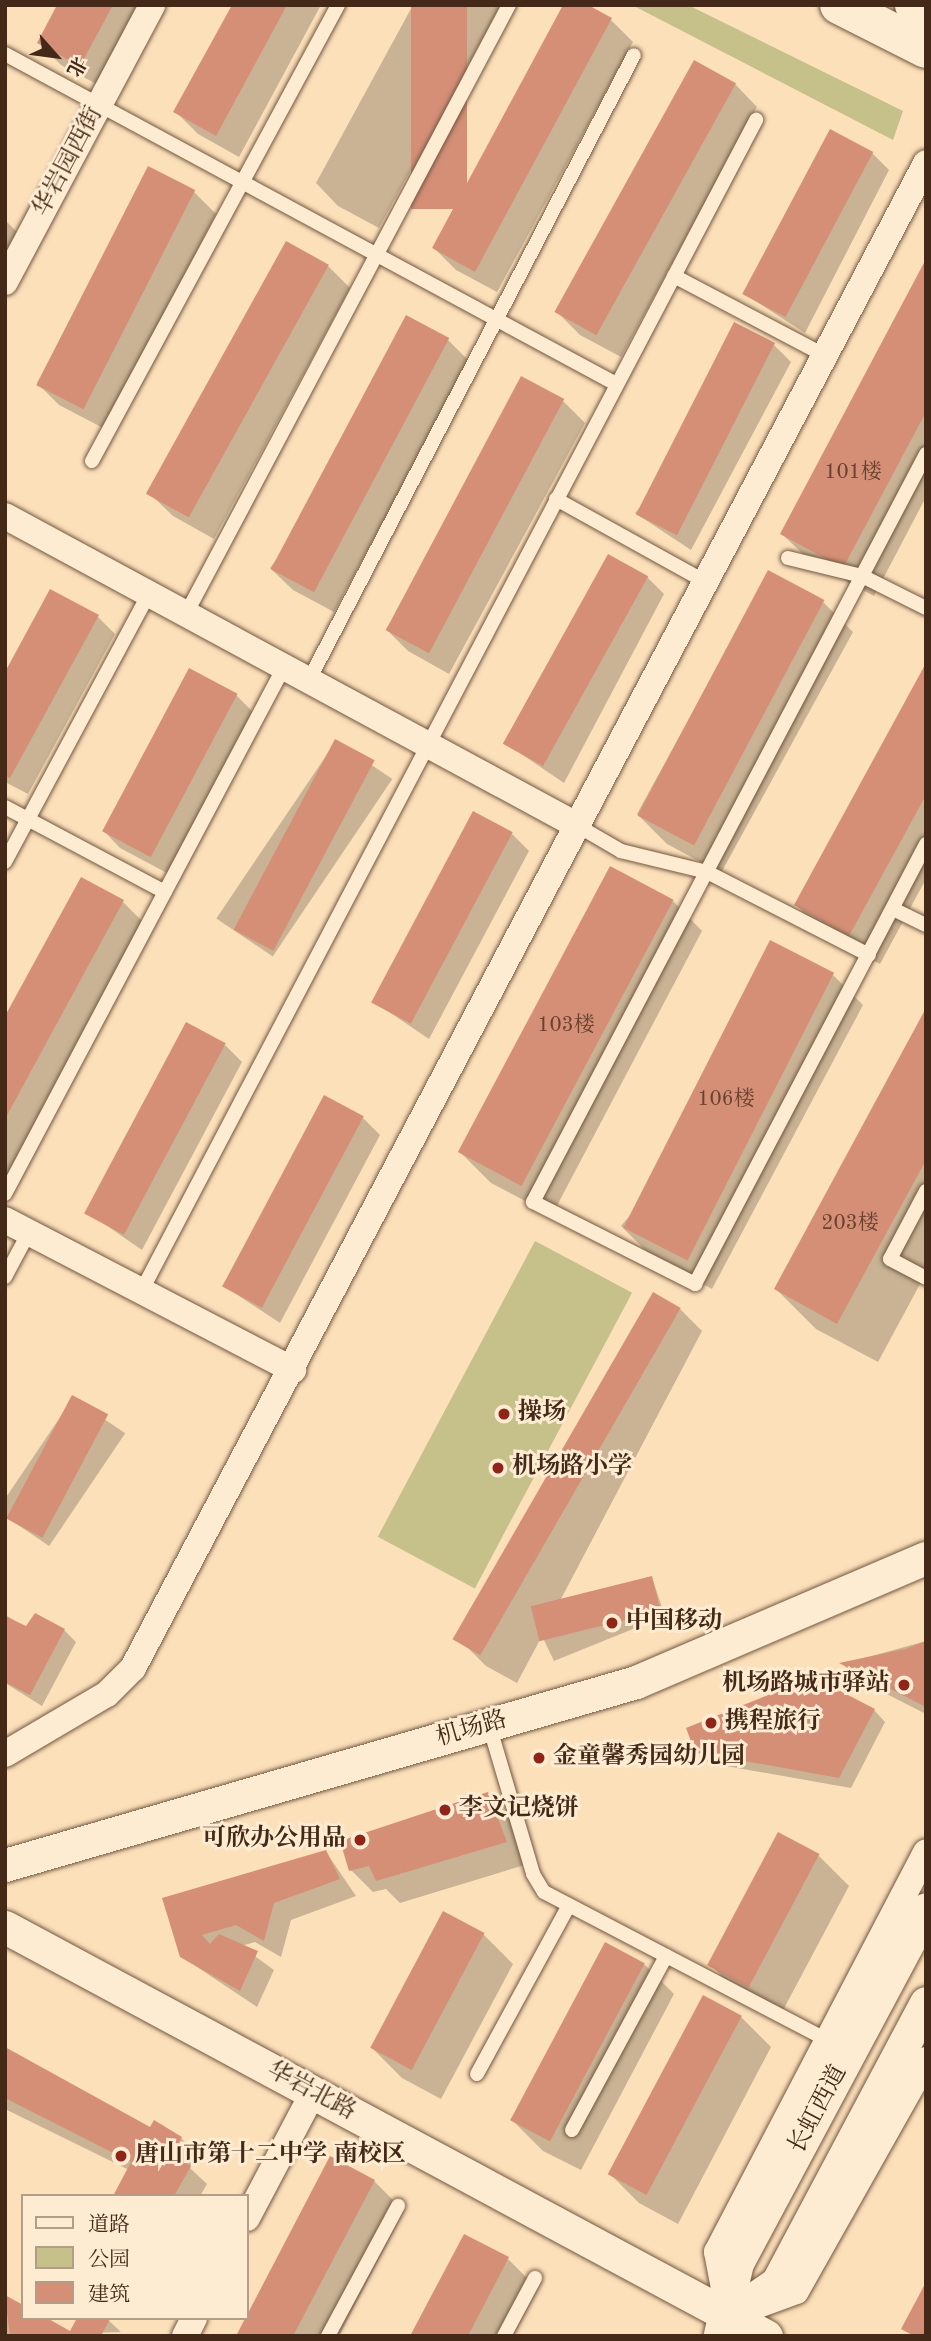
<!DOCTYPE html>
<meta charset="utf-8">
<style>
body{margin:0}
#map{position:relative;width:931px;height:2341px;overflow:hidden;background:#fce0ba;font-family:"Old Standard TT","Noto Serif SC",serif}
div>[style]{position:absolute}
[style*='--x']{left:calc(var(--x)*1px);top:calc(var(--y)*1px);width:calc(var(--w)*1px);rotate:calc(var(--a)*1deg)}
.green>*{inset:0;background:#c6c08b;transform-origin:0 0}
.shadow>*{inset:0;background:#0003;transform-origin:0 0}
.building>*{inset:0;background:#d58f77;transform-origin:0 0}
.roads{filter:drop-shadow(0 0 2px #725740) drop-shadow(0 0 2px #725740)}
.service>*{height:14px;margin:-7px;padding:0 7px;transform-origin:7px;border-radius:7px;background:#fdebd2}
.minor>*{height:26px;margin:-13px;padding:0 13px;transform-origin:13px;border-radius:13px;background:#fdebd2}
.tertiary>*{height:33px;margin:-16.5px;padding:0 16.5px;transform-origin:16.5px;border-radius:16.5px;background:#fdebd2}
.secondary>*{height:38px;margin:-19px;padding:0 19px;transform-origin:19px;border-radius:19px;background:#fdebd2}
.dots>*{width:19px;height:19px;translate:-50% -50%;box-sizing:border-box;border:4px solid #fdebd2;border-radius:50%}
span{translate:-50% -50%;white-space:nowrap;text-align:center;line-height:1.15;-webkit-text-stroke:6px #fdebd2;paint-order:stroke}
.number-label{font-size:21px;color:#684230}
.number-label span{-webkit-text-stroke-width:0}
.street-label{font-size:24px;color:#442918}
.poi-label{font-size:24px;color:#442918;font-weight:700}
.left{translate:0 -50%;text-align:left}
.right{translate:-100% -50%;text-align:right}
.frame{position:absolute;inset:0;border:7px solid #442918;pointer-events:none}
.legend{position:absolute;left:21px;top:2194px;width:228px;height:126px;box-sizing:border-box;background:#fdebd2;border:2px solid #b39d88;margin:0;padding:9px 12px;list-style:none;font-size:21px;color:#442918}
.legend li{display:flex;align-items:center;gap:14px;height:35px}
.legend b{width:35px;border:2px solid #b39d88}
.north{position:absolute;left:21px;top:21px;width:70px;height:70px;-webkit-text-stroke:5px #fdebd2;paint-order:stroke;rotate:118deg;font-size:19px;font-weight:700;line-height:28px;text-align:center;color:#442918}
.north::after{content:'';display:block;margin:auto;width:24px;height:32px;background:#442918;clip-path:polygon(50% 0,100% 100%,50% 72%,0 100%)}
</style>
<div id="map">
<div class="green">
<i style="clip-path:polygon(632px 5px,688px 5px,903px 111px,893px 140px)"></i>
<i style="left:535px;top:1241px;width:110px;height:335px;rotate:28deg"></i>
</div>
<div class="shadow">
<i style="clip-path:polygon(59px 5px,147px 5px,102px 87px,61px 65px,39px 43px)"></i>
<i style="clip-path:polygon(234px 5px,321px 5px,239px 157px,198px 134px,176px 112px)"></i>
<i style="clip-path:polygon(413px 5px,501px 5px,379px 228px,338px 206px,316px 183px)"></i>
<i style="clip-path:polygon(611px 20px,633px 42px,497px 292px,456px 270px,434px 248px)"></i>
<i style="clip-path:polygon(735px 84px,757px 107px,621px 357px,580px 335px,558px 313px)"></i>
<i style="clip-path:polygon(872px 153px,889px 170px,805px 333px,746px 295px)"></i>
<i style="clip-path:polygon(149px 168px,194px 192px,216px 214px,105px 429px,59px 405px,37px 383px)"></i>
<i style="clip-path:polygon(5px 220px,20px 235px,5px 263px)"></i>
<i style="clip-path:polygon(926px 263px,926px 497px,874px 596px,812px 563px,782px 534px)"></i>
<i style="clip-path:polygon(328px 266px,350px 288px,214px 539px,173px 516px,150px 494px)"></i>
<i style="clip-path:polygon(448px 340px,470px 362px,334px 612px,293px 590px,270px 568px)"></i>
<i style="clip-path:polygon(774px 345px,791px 362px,691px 550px,635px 513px)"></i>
<i style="clip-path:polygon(563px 401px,585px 423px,449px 674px,408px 651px,386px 629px)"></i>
<i style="clip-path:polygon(769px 572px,823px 602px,853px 632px,721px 873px,667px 844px,637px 814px)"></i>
<i style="clip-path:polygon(647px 577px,664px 594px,564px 783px,508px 745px)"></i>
<i style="clip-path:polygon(98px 617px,115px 634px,28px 794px,5px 782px,5px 676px)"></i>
<i style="clip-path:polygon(926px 667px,926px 879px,880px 964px,826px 935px,796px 905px)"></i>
<i style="clip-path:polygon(236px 695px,253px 712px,167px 873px,120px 848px,103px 830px)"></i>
<i style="left:336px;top:741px;width:68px;height:214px;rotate:34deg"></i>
<i style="clip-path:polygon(512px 834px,529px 851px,429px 1039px,373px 1001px)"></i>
<i style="clip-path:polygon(673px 901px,702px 931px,552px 1215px,491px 1183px,461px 1153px)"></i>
<i style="clip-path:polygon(123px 902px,145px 924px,5px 1179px,5px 1019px)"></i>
<i style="clip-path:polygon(833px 975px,863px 1005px,712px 1289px,651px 1256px,621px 1226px)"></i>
<i style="clip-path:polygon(926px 1012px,926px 1273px,878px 1362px,816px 1329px,776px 1289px)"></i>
<i style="clip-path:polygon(225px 1045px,242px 1062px,142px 1250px,87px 1212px)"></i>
<i style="clip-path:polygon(363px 1118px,380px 1135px,280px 1323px,224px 1286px)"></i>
<i style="clip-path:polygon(680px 1309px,702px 1331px,551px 1618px,652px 1578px,665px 1616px,554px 1661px,542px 1636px,517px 1683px,486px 1666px,464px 1644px)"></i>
<i style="left:73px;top:1398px;width:63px;height:136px;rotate:34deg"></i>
<i style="clip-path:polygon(7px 1616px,27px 1628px,64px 1630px,76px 1642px,42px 1706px,5px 1683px)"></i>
<i style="clip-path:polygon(926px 1641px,926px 1714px,859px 1680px,843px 1664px)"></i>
<i style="clip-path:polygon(874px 1710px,885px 1722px,851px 1788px,709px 1763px,697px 1751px)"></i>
<i style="clip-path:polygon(488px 1794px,510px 1817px,528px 1864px,400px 1903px,386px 1889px,373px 1892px,351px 1870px)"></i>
<i style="clip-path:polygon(326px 1852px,356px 1896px,291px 1920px,281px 1957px,255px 1942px,241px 1946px,274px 1970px,257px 2007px,182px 1957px,164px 1899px)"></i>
<i style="clip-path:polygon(819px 1856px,849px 1886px,780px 2016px,739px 1994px,710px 1964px)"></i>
<i style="clip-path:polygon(483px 1934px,513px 1964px,441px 2099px,402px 2078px,372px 2048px)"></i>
<i style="clip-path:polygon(644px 1964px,674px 1994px,581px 2170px,543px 2151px,513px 2121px)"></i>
<i style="clip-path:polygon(703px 1997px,741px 2017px,771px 2047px,678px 2224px,639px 2203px,610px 2174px)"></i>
<i style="clip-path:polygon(5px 2049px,151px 2129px,181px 2138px,198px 2155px,190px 2168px,207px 2184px,200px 2196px,115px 2196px,129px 2170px,5px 2109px)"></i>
<i style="clip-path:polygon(374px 2181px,404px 2211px,339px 2336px,238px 2336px)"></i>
<i style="clip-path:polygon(508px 2259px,538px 2289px,513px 2336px,412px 2336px)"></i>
<i style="clip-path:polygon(5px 2297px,23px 2307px,23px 2318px,71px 2333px,79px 2318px,106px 2318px,121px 2332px,5px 2336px)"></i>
</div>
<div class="building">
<i style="clip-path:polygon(57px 5px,113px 5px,80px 66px,37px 43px)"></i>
<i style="clip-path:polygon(232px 5px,287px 5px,216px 136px,173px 112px)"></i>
<i style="left:411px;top:5px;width:56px;height:204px"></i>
<i style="clip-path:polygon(563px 5px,588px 5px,612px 18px,475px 272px,432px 248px)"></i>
<i style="left:694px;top:60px;width:48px;height:288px;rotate:29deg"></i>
<i style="left:830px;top:129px;width:49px;height:187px;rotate:28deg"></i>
<i style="left:148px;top:166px;width:53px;height:246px;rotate:27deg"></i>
<i style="left:286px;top:241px;width:49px;height:289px;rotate:29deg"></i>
<i style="clip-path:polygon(926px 259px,926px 412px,843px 568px,780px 534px)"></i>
<i style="left:406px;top:315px;width:49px;height:288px;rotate:28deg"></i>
<i style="left:734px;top:322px;width:46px;height:216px;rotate:27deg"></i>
<i style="left:521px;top:376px;width:49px;height:288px;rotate:28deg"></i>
<i style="left:608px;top:554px;width:46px;height:217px;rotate:29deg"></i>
<i style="left:768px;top:570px;width:64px;height:278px;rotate:28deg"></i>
<i style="clip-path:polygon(50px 589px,99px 615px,10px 778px,5px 775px,5px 672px)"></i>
<i style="clip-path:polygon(926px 663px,926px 795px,849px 936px,794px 905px)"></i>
<i style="left:189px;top:668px;width:55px;height:185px;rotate:28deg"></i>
<i style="left:335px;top:739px;width:45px;height:216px;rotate:28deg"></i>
<i style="left:473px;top:811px;width:45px;height:217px;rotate:28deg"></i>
<i style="left:610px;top:866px;width:72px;height:324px;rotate:28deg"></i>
<i style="clip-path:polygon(81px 877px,124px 900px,5px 1119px,5px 1016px)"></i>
<i style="left:770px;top:940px;width:72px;height:323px;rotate:27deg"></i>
<i style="clip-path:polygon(926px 1008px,926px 1160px,837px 1324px,774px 1289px)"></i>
<i style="left:186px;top:1022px;width:45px;height:217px;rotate:28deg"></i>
<i style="left:324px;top:1095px;width:45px;height:217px;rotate:28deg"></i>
<i style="left:653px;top:1292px;width:32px;height:401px;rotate:30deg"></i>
<i style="left:72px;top:1395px;width:41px;height:140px;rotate:28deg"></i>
<i style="left:652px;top:1576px;width:36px;height:125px;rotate:76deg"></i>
<i style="clip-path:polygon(35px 1613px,65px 1629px,30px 1695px,5px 1682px,5px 1616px,26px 1626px)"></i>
<i style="clip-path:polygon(926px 1641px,926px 1707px,839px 1663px,905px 1649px)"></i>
<i style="clip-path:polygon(813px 1677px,875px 1709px,839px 1778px,695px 1752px,686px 1728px)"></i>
<i style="clip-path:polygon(488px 1792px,507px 1842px,376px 1881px,369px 1866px,349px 1871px,340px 1841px)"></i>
<i style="left:778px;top:1832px;width:47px;height:151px;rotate:28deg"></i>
<i style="clip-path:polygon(326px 1850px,340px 1879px,274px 1903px,264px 1941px,236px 1925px,202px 1935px,210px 1944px,219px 1934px,258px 1951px,240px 1991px,180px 1957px,162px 1898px)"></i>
<i style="left:443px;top:1911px;width:47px;height:155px;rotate:28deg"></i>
<i style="left:605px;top:1942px;width:45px;height:202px;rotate:28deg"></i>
<i style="left:703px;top:1995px;width:44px;height:203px;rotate:28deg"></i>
<i style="clip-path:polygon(5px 2047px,150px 2127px,154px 2120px,182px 2137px,171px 2155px,191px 2166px,174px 2196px,113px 2196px,131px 2162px,5px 2098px)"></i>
<i style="clip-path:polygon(330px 2156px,375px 2180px,293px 2336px,236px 2336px)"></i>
<i style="clip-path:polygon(464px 2234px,509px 2257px,468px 2336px,410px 2336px)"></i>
<i style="clip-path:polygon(926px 2282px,926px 2336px,914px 2336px,901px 2329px)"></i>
<i style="clip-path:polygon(5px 2295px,23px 2305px,23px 2318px,47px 2318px,70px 2331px,77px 2318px,110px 2319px,101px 2336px,10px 2336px)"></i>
</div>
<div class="roads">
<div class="service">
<i style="--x:5;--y:54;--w:694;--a:28.37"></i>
<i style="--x:674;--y:276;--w:170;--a:27.8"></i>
<i style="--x:926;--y:454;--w:845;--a:117.72"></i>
<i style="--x:533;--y:1202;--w:182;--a:26.8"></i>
<i style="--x:695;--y:1284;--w:497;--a:-62.3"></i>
<i style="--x:92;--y:461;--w:518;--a:-61.65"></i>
<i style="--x:556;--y:499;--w:169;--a:29"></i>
<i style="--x:788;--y:558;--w:76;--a:13.7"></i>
<i style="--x:862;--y:576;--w:72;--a:26.6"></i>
<i style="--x:186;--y:614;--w:689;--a:-62.06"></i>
<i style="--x:309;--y:680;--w:704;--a:-62.53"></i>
<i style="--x:5;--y:807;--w:181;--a:28"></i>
<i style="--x:578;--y:826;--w:50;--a:30.2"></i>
<i style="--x:621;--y:851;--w:89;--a:13.7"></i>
<i style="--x:707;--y:872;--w:182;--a:27.1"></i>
<i style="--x:5;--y:862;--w:305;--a:-61.8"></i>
<i style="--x:893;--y:909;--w:37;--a:26"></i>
<i style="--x:926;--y:1191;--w:77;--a:117.9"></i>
<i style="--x:890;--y:1259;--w:41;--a:27.8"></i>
<i style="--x:5;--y:1194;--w:596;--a:-62.1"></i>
<i style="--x:5;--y:1277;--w:51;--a:-61.9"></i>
<i style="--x:141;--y:1292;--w:1324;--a:-62.31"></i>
<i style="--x:489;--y:1725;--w:155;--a:73.5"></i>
<i style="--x:533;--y:1874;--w:21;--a:59"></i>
<i style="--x:544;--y:1892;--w:317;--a:27.6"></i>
<i style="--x:477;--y:2074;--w:192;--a:-61.4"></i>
<i style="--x:572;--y:2130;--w:198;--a:-61.6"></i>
<i style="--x:328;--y:2336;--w:148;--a:-61.7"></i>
<i style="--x:504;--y:2336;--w:66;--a:-61.9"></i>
</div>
<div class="minor">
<i style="--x:5;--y:282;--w:314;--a:-62"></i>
<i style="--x:5;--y:516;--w:651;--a:28.41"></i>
<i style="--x:5;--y:1220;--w:325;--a:27.5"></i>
<i style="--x:5;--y:1754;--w:118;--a:-30.5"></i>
<i style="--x:107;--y:1694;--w:37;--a:-45"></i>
<i style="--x:133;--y:1668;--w:1701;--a:-62.21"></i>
<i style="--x:247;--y:2218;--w:141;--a:-62.2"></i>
<i style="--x:726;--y:2299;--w:48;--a:-100.8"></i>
<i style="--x:717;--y:2252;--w:451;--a:-62.4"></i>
<i style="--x:758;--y:2305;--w:40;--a:-20.2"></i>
<i style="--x:796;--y:2291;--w:265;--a:-60.6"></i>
<i style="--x:185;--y:2336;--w:20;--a:-63"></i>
</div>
<div class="tertiary">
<i style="--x:5;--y:1865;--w:657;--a:-16.17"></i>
<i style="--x:636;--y:1682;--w:315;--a:-23.2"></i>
<i style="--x:5;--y:1927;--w:864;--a:28.26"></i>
<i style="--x:729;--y:2316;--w:58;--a:-34.5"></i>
<i style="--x:777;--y:2283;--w:317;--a:-62"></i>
<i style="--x:720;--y:2334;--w:73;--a:-76.5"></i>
<i style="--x:737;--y:2263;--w:401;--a:-61.9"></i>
</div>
<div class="secondary">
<i style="--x:839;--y:5;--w:97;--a:26.8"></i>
<i style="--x:914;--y:5;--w:13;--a:27"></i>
</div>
</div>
<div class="dots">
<i style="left:504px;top:1414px;background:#8f2418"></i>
<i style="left:498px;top:1468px;background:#8f2418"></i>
<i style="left:612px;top:1623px;background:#8f2418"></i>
<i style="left:904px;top:1685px;background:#8f2418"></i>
<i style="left:711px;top:1723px;background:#8f2418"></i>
<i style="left:539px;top:1758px;background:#8f2418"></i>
<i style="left:445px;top:1810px;background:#8f2418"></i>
<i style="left:360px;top:1840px;background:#8f2418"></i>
<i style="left:121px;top:2156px;background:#8f2418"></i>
</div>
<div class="number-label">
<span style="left:853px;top:473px">101楼</span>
<span style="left:566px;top:1026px">103楼</span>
<span style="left:726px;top:1100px">106楼</span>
<span style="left:850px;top:1224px">203楼</span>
</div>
<div class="street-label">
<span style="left:69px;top:162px;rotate:-62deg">华岩园西街</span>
<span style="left:472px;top:1730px;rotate:-16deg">机场路</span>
<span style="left:311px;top:2092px;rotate:28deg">华岩北路</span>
<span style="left:819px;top:2110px;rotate:-62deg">长虹西道</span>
</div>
<div class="poi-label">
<span class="left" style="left:518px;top:1414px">操场</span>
<span class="left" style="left:512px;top:1468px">机场路小学</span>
<span class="left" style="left:626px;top:1623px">中国移动</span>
<span class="right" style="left:890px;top:1685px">机场路城市驿站</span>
<span class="left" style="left:725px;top:1723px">携程旅行</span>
<span class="left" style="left:553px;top:1758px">金童馨秀园幼儿园</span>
<span class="left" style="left:459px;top:1810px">李文记烧饼</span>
<span class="right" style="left:346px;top:1840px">可欣办公用品</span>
<span class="left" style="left:135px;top:2156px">唐山市第十二中学 南校区</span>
</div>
<div class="frame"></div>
<ul class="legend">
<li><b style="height:9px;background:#fdebd2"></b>道路</li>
<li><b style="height:19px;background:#c6c08b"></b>公园</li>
<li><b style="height:19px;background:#d58f77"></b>建筑</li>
</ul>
<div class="north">北</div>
</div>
